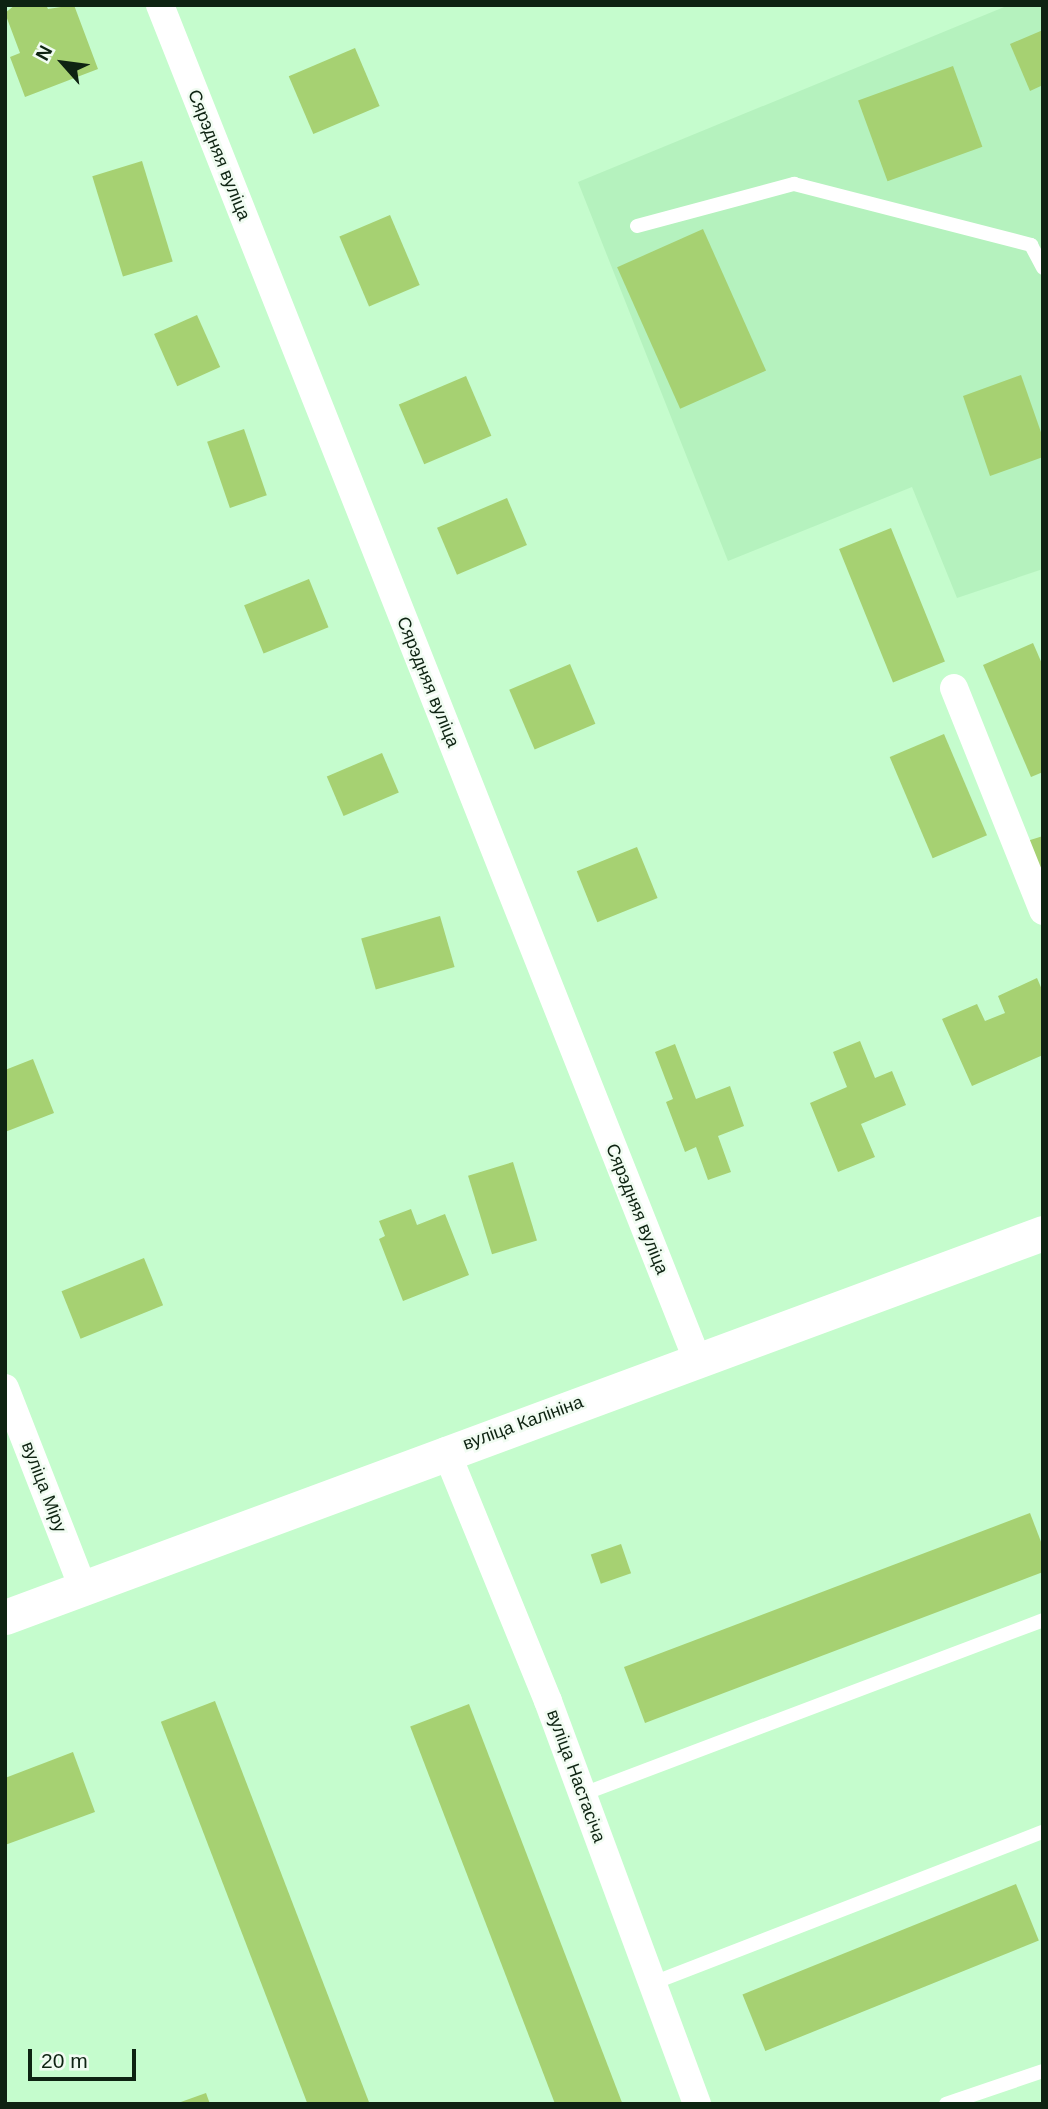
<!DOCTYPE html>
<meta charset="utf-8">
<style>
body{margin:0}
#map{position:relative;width:1048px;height:2109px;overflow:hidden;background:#c5fccd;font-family:Helvetica,sans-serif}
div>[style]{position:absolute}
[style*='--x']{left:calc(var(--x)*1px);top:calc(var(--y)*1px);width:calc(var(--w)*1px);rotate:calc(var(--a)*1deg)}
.built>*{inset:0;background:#b5f2be}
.building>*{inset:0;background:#a6d172;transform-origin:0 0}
.service>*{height:14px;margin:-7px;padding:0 7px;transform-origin:7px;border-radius:7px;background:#fff}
.minor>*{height:28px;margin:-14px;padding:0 14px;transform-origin:14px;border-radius:14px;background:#fff}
.tertiary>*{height:35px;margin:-17.5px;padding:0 17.5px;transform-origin:17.5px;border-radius:17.5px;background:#fff}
span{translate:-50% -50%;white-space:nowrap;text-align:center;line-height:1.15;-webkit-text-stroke:5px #f1fcf2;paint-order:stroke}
.street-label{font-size:18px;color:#0e2312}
.frame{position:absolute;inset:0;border:7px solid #0e2312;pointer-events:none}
.north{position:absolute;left:28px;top:28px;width:70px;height:70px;-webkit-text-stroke:5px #f1fcf2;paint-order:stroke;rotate:298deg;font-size:19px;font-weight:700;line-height:28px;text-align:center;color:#0e2312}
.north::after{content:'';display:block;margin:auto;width:24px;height:32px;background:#0e2312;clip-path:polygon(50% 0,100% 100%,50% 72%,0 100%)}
.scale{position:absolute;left:28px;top:2049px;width:108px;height:32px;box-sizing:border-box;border:4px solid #0e2312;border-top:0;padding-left:9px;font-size:21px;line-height:24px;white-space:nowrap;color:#0e2312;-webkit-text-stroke:5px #f1fcf2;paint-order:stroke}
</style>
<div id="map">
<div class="built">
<i style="clip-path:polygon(1009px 5px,1043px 5px,1043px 569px,957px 598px,912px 487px,728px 561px,578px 182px)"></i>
</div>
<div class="building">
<i style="clip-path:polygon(15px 5px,46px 5px,48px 9px,74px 5px,98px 69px,25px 97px,10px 57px,20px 53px,5px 13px)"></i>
<i style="clip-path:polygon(1043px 30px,1043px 85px,1030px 91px,1010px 44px)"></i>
<i style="left:355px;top:48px;width:63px;height:72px;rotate:67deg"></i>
<i style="left:953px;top:66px;width:86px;height:101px;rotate:70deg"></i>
<i style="left:142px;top:161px;width:105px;height:52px;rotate:73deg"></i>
<i style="left:390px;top:215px;width:76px;height:55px;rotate:67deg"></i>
<i style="left:703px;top:229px;width:155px;height:94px;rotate:66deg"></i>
<i style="left:197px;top:315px;width:57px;height:47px;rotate:66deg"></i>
<i style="clip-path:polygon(1021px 375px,1043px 438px,1043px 457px,990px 476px,963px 396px)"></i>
<i style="left:466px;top:376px;width:65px;height:73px;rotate:67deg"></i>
<i style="left:244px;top:429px;width:70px;height:39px;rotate:71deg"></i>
<i style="left:507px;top:498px;width:51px;height:76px;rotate:67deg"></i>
<i style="left:891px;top:528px;width:144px;height:56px;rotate:68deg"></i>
<i style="left:309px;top:579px;width:52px;height:70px;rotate:68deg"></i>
<i style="clip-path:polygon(1033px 643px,1043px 666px,1043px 772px,1031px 777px,983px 665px)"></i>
<i style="left:570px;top:664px;width:65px;height:66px;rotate:67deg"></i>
<i style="left:944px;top:734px;width:110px;height:59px;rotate:67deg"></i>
<i style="left:382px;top:753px;width:43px;height:60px;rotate:67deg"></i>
<i style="clip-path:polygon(1043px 836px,1043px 881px,1027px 841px)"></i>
<i style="left:637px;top:847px;width:55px;height:65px;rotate:68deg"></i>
<i style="left:440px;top:916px;width:53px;height:82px;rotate:74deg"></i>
<i style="clip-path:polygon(1037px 978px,1043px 992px,1043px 1055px,972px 1086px,942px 1019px,977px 1004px,985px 1021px,1005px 1013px,998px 996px)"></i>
<i style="clip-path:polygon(860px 1041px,875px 1078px,892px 1071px,906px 1105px,861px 1124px,875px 1157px,838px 1172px,810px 1103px,847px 1087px,833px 1052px)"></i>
<i style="clip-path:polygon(675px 1044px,696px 1099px,730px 1086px,744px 1126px,718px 1136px,731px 1172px,708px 1180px,696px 1147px,685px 1152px,666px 1102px,673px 1099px,655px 1052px)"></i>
<i style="clip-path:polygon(33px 1059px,54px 1113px,5px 1132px,5px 1070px)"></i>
<i style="left:513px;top:1162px;width:82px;height:47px;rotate:73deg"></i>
<i style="clip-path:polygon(411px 1209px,417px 1225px,445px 1214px,469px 1275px,403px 1301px,379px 1239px,385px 1236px,379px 1221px)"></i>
<i style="left:144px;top:1258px;width:51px;height:89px;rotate:68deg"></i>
<i style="clip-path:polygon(1030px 1513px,1043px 1547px,1043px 1572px,645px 1723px,624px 1667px)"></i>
<i style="left:621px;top:1544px;width:31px;height:32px;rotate:71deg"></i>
<i style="left:215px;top:1701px;width:432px;height:58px;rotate:69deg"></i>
<i style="left:469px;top:1704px;width:428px;height:63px;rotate:69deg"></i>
<i style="clip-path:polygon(73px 1752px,95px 1812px,5px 1845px,5px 1778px)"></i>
<i style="left:1016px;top:1884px;width:61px;height:295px;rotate:68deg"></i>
<i style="clip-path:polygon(206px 2093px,210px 2104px,178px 2104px,178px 2103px)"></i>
</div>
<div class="service">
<i style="--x:637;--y:226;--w:163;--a:-15"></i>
<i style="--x:794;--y:184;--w:245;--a:14.4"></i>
<i style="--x:1031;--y:245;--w:26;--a:62"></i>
<i style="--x:583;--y:1794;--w:492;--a:-20.7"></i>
<i style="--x:653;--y:1983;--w:418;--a:-21.2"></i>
<i style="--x:946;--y:2104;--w:102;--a:-18.8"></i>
</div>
<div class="minor">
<i style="--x:160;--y:5;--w:1457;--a:68.37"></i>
<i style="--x:954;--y:688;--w:240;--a:68.2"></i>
<i style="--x:5;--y:1388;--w:212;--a:68.7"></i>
<i style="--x:446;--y:1451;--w:270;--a:67.8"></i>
<i style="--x:548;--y:1701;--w:430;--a:69.7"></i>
</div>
<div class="tertiary">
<i style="--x:5;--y:1617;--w:1107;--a:-20.3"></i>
</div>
<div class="street-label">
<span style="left:219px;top:155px;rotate:68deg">Сярэдняя вуліца</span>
<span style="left:428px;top:682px;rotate:68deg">Сярэдняя вуліца</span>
<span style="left:637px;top:1209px;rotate:68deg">Сярэдняя вуліца</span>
<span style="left:523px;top:1423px;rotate:-20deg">вуліца Калініна</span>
<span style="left:44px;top:1487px;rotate:69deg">вуліца Міру</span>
<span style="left:576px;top:1776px;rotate:70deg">вуліца Настасіча</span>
</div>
<div class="frame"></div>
<div class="north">N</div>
<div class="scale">20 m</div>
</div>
